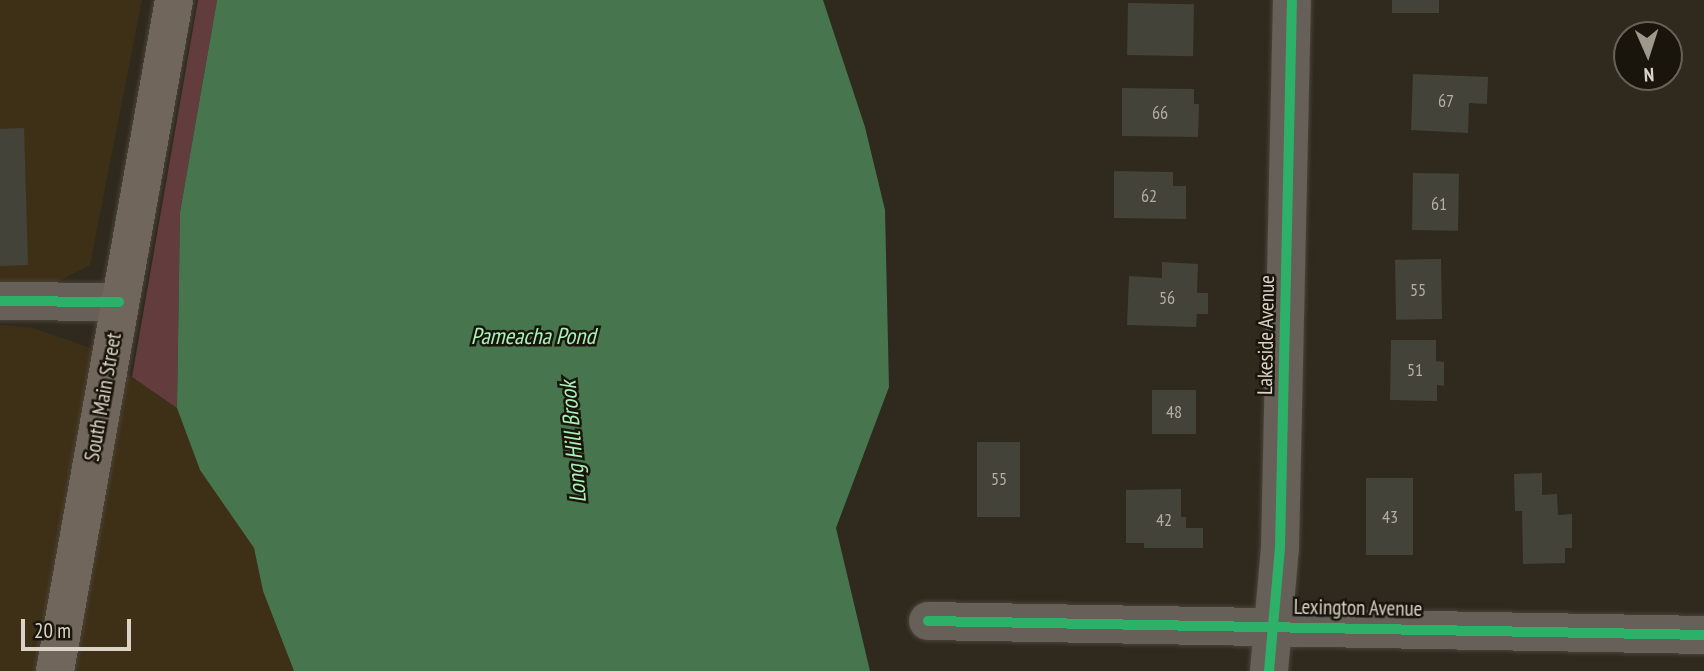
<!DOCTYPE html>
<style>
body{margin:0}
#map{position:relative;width:1704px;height:671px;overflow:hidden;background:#2f291e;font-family:"PT Sans Narrow",sans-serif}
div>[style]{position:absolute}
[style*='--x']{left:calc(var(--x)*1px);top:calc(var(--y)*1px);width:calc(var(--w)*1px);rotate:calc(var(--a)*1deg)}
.built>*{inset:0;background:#3e3016}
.green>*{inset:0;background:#633c3e}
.water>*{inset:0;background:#47754e}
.building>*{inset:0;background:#444339;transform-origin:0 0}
.roads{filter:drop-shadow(0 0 2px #4a443a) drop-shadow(0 0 2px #4a443a)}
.street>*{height:38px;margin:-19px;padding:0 19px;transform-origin:19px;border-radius:19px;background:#666058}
.primary>*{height:38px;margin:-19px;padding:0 19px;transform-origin:19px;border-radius:19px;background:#70665c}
.cycleway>*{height:10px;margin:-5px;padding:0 5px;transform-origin:5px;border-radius:5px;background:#2db169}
span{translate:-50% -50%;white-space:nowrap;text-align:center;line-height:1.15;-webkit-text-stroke:5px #1a150c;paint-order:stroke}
.number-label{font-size:18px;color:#b4afa3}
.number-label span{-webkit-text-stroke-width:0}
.street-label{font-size:21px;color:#dad3c6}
.water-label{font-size:23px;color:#a7f3b5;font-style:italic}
.north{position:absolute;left:1613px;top:21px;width:70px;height:70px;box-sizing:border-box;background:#1a150c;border:2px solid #676156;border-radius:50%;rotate:177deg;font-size:19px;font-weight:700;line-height:28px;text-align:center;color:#dad3c6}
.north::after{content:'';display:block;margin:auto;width:24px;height:32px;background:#9e988b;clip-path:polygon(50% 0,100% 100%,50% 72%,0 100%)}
.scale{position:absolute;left:21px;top:619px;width:110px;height:32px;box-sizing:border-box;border:4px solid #dad3c6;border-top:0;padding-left:9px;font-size:21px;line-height:24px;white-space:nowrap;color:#dad3c6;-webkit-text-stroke:5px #1a150c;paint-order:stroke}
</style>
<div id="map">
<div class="built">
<i style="clip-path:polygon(0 0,142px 0,90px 265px,42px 290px,0 290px)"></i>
<i style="clip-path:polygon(0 325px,30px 327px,88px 347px,177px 408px,200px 470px,254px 548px,263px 591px,294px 671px,0 671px)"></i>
</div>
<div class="green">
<i style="clip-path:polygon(198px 0,217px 0,180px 212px,177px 408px,132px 377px)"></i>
</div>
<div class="water">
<i style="clip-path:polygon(217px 0,823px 0,865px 127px,885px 210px,889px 387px,836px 528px,870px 671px,294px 671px,263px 591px,254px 548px,200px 470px,177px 408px,180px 212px)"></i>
</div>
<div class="building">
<i style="left:1392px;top:0;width:47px;height:13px"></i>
<i style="left:1128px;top:3px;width:66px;height:52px;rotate:1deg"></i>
<i style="clip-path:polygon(1413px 74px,1488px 77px,1487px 104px,1469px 103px,1468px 133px,1411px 130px)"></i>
<i style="clip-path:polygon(1122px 88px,1194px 89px,1194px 104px,1199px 104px,1198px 137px,1122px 136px)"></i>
<i style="clip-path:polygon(24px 128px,28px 265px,0 266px,0 129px)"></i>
<i style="clip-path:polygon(1114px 171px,1173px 172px,1173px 186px,1186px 186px,1186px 219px,1114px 218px)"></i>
<i style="left:1413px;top:173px;width:46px;height:57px;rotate:1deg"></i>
<i style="left:1441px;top:259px;width:60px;height:46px;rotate:89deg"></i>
<i style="clip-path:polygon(1162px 262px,1198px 264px,1197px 293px,1208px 293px,1208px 314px,1197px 314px,1196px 327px,1127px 325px,1129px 276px,1162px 278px)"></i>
<i style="clip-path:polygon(1391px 340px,1436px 340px,1436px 361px,1444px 362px,1444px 386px,1437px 385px,1437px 401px,1390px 400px)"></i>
<i style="left:1152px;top:390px;width:44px;height:44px"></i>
<i style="left:977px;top:442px;width:43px;height:75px"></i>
<i style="clip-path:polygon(1542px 473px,1542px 495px,1557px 494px,1558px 515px,1572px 514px,1572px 548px,1565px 548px,1565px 563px,1523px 564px,1522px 511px,1515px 511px,1514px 474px)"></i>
<i style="left:1366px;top:478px;width:47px;height:77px"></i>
<i style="clip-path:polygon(1181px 489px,1181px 517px,1186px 517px,1186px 528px,1203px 528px,1203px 548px,1144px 548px,1144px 543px,1126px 543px,1126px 490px)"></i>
</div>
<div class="roads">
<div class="street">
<i style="--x:0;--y:301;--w:119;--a:0.5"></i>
<i style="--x:928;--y:621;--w:776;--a:1.03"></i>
<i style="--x:1269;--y:671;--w:123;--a:-84.9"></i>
<i style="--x:1280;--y:548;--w:548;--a:-88.75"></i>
</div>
<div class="primary">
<i style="--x:55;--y:671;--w:681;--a:-79.94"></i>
</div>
</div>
<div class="cycleway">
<i style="--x:0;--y:301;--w:119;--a:0.5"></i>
<i style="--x:928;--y:621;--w:776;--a:1.03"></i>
<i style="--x:1269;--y:671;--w:123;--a:-84.9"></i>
<i style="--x:1280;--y:548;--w:548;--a:-88.75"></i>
</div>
<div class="number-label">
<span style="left:1446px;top:101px">67</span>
<span style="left:1160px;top:113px">66</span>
<span style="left:1149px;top:196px">62</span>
<span style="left:1439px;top:204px">61</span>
<span style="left:1418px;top:290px">55</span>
<span style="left:1167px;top:298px">56</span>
<span style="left:1415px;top:370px">51</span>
<span style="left:1174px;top:412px">48</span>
<span style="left:999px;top:479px">55</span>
<span style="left:1390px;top:517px">43</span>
<span style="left:1164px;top:520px">42</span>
</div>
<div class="street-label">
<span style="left:1266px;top:335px;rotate:-89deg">Lakeside Avenue</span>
<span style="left:103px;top:397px;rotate:-80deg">South Main Street</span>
<span style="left:1358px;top:608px;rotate:1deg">Lexington Avenue</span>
</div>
<div class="water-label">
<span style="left:533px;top:336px">Pameacha Pond</span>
<span style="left:573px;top:442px;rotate:-95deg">Long Hill Brook</span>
</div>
<div class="north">N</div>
<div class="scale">20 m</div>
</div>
